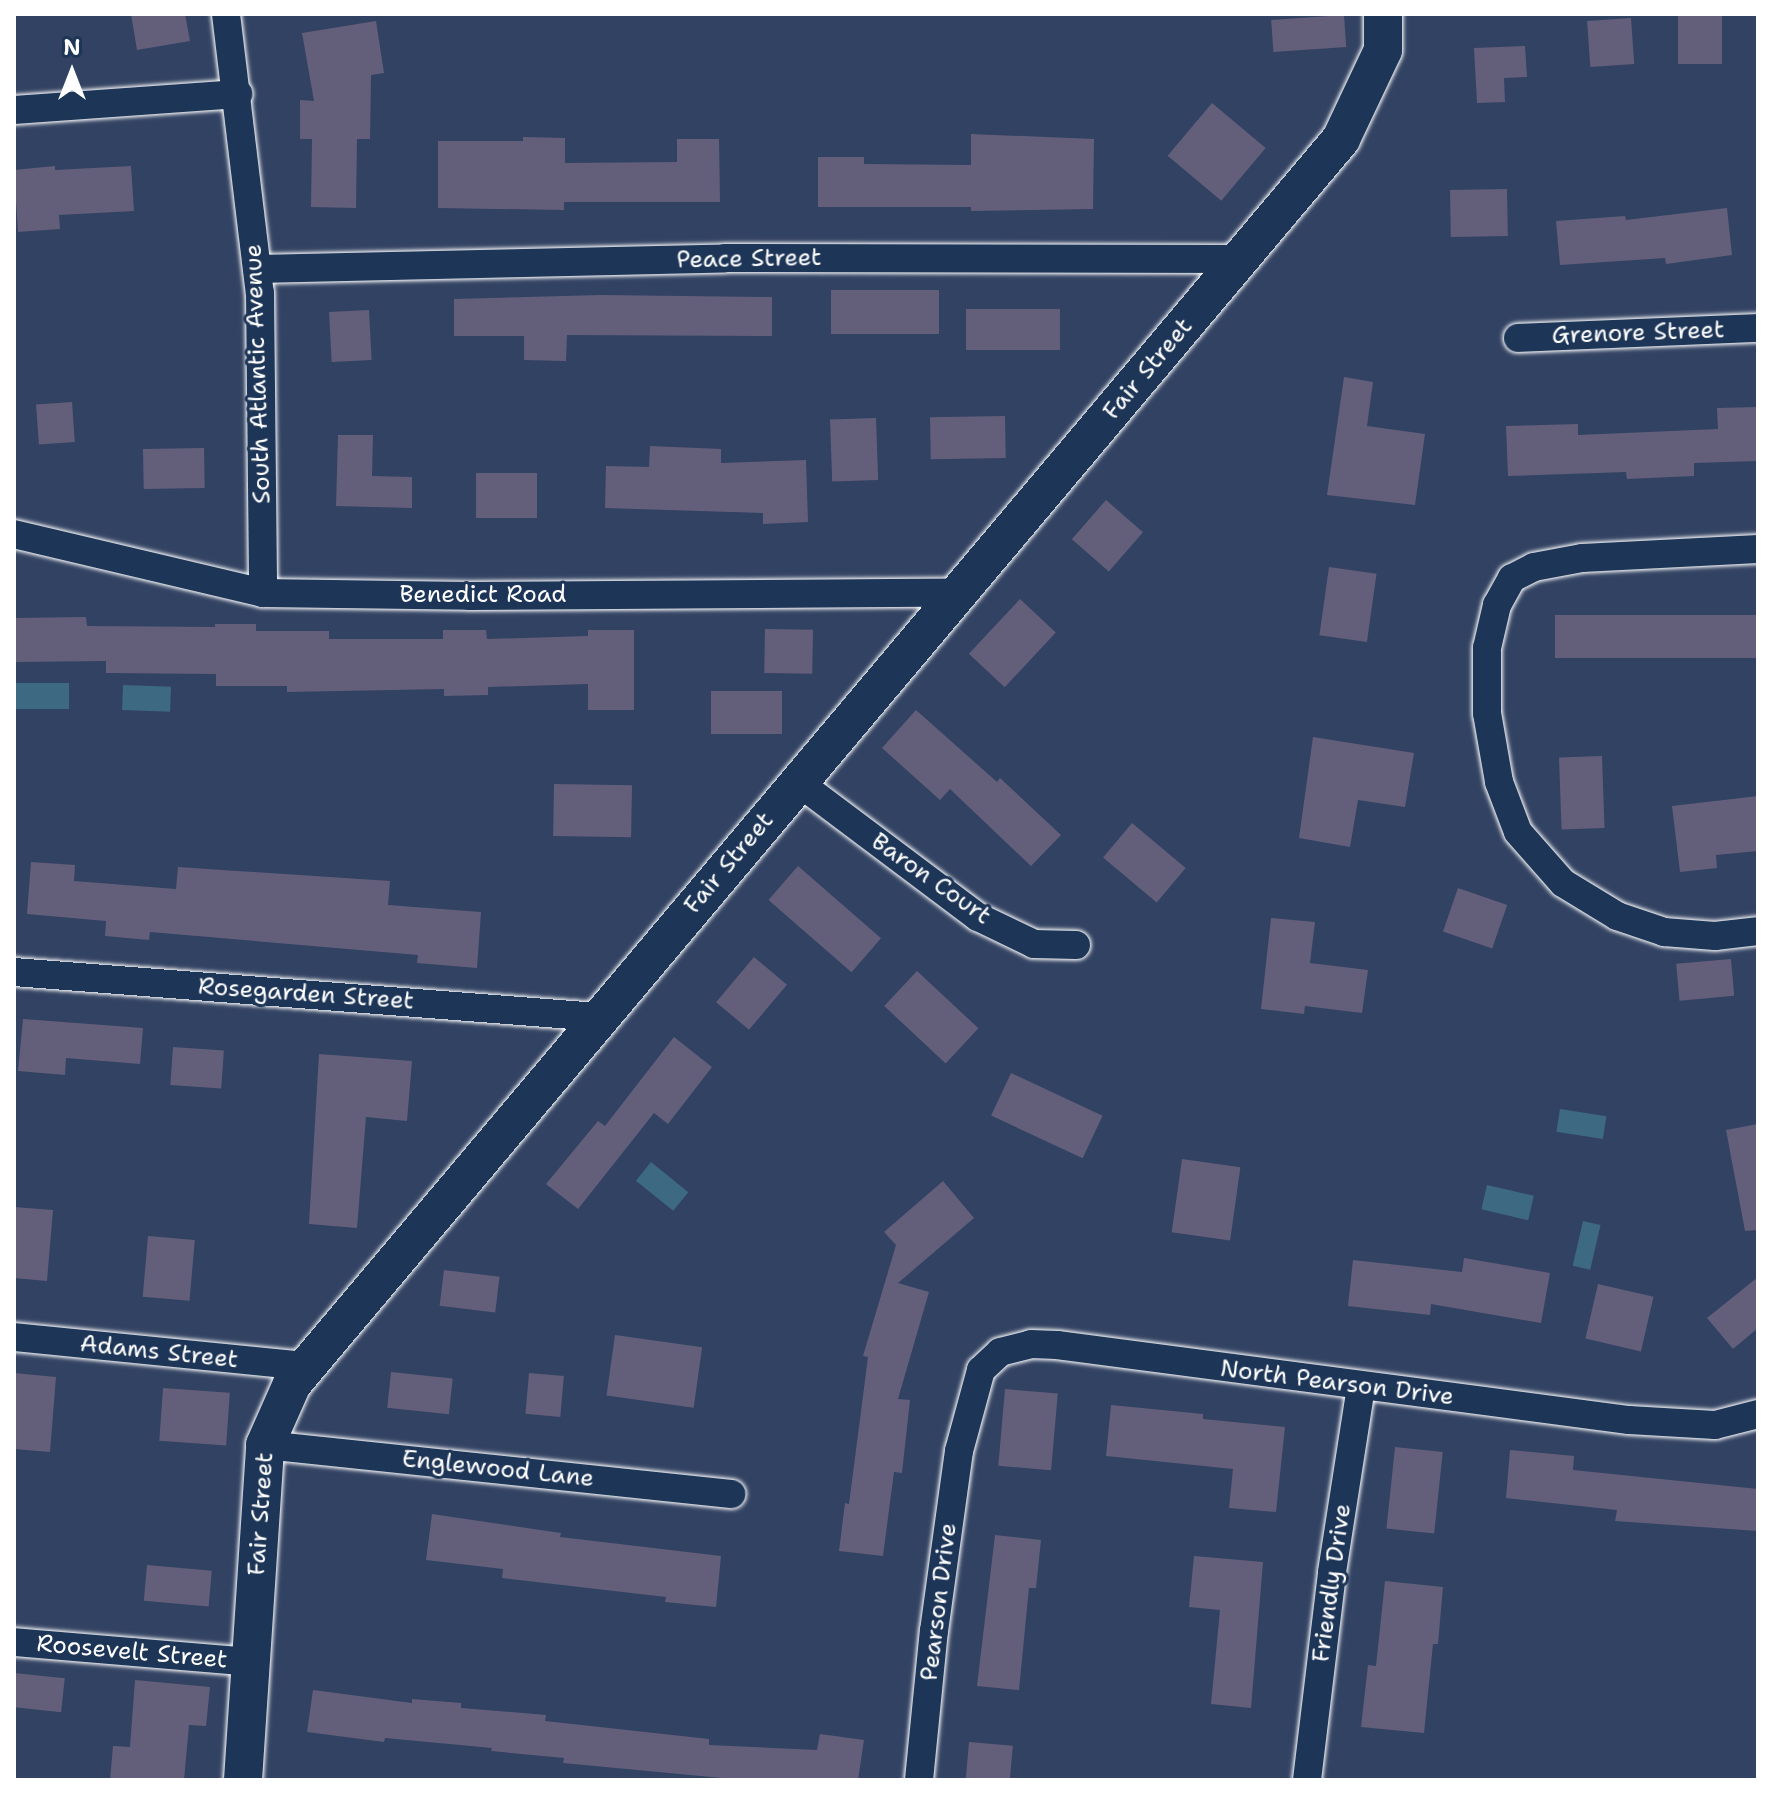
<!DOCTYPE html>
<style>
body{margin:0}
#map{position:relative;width:1772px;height:1794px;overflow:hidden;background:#324262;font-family:"Shantell Sans",sans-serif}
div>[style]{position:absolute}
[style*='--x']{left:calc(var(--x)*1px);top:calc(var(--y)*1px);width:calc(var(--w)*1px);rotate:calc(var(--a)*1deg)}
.water>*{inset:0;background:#3e6983;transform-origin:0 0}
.building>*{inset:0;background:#635f7b;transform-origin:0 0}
.roads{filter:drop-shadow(0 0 2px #fff) drop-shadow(0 0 2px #fff)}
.street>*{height:28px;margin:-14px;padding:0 14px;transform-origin:14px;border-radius:14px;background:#1d3557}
.secondary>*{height:38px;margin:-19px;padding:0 19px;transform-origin:19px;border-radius:19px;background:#1d3557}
span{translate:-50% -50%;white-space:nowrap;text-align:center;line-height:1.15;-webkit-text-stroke:6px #1d3557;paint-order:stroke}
.street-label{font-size:24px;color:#fff}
.frame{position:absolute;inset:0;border:16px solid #fff;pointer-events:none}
.north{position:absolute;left:32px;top:32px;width:80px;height:80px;-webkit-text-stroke:6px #1d3557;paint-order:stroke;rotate:0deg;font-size:22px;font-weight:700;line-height:32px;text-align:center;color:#fff}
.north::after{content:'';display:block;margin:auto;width:28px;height:36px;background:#fff;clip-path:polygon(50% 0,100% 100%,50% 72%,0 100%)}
</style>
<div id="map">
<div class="water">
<i style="left:15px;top:683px;width:54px;height:26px"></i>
<i style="left:123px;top:685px;width:48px;height:25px;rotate:2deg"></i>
<i style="left:1560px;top:1109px;width:47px;height:23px;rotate:9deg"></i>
<i style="left:651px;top:1162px;width:48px;height:24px;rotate:39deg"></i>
<i style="left:1487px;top:1185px;width:48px;height:25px;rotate:13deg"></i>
<i style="left:1583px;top:1221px;width:18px;height:46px;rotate:13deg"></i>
</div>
<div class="building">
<i style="clip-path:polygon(131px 14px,185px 14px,190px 41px,137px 50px)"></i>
<i style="left:1678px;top:14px;width:44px;height:50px"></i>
<i style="left:1344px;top:15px;width:32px;height:73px;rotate:86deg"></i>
<i style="left:1631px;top:18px;width:46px;height:44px;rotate:86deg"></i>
<i style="clip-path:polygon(376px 21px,384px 73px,371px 75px,370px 139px,357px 139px,356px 208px,311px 207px,312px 139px,300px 139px,300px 100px,314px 101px,302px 33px)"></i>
<i style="clip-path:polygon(1525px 46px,1527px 77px,1504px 78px,1505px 102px,1477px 103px,1474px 48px)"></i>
<i style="left:1212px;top:103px;width:70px;height:69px;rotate:40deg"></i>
<i style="clip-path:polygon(971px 134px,1094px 139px,1093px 209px,971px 211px,971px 207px,818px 207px,818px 157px,864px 157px,864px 164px,971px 165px)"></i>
<i style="clip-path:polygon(523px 137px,565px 138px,565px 163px,677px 162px,677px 139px,719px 139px,720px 202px,564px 202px,564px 210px,438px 208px,438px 141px,523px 141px)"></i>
<i style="clip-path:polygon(55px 166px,55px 170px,131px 166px,134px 211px,59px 215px,60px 229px,18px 232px,14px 170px)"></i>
<i style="left:1507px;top:189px;width:47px;height:57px;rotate:89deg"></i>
<i style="clip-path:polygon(1727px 208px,1732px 255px,1666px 264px,1665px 258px,1560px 265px,1556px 221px,1625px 216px,1626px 220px)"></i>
<i style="left:939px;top:290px;width:44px;height:108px;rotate:90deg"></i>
<i style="clip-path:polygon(601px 295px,772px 297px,772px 336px,567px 335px,566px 361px,524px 360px,524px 336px,454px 336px,454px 299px)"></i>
<i style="left:1060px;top:309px;width:41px;height:94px;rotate:90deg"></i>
<i style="left:369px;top:310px;width:50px;height:40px;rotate:87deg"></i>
<i style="clip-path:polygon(1344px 377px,1373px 382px,1367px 426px,1425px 434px,1415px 505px,1327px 495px)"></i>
<i style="left:72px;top:402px;width:40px;height:36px;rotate:86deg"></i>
<i style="clip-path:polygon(1758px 407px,1758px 461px,1694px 463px,1694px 476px,1627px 479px,1626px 472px,1508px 476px,1506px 426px,1578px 424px,1578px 435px,1718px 429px,1717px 408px)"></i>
<i style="left:1005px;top:416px;width:42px;height:75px;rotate:89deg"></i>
<i style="left:876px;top:418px;width:62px;height:46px;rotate:88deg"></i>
<i style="clip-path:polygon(338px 435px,373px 435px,372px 476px,412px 477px,412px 508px,336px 506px)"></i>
<i style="clip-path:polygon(650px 446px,721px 449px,721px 463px,806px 460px,808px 522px,763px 524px,763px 513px,605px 508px,606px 466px,649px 467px)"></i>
<i style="left:204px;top:448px;width:40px;height:61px;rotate:89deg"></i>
<i style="left:476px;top:473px;width:61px;height:45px"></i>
<i style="left:1106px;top:500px;width:49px;height:52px;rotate:41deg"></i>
<i style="left:1329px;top:567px;width:48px;height:69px;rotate:8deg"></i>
<i style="left:1020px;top:599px;width:49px;height:75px;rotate:43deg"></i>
<i style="left:1758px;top:615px;width:43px;height:203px;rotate:90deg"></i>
<i style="clip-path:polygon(86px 617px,87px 626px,215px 627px,215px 624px,256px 624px,256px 631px,329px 631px,329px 639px,443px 639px,443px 630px,486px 630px,487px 639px,588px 636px,588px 630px,634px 630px,634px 710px,588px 710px,588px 684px,488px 687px,488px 695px,444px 696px,444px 689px,287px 692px,287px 686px,216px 686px,216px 674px,106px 673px,106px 661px,14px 662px,14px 618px)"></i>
<i style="left:765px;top:629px;width:48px;height:44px;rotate:1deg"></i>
<i style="left:711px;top:691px;width:71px;height:43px"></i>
<i style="clip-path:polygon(916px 710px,997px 782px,1000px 778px,1061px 835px,1031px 866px,950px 789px,940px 800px,882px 748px)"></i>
<i style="clip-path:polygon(1313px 737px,1414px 753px,1405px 807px,1358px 800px,1350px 847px,1299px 838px)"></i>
<i style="left:1602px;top:756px;width:72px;height:43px;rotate:88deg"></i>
<i style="left:554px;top:784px;width:78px;height:52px;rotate:1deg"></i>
<i style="clip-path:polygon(1758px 796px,1758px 851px,1716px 855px,1717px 868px,1680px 872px,1672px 806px)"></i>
<i style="left:1132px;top:823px;width:70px;height:45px;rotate:40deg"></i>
<i style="clip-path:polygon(31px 862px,75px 865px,74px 881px,176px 889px,178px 867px,390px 881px,388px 905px,481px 912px,477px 968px,417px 963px,418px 955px,150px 932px,149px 940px,105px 936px,106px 921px,27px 914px)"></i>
<i style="left:798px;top:866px;width:110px;height:45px;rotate:41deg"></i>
<i style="left:1458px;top:888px;width:52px;height:46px;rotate:19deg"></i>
<i style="clip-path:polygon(1271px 918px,1315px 922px,1310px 963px,1368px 970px,1362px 1013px,1305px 1006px,1304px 1014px,1261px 1009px)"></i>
<i style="left:754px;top:957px;width:43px;height:59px;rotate:40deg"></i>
<i style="left:1731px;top:959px;width:37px;height:55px;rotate:85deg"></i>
<i style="left:917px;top:971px;width:84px;height:48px;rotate:43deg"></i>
<i style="clip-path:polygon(23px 1019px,143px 1028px,140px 1064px,66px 1058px,65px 1075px,18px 1071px)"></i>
<i style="clip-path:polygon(674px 1037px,712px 1067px,668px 1124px,654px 1113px,578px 1209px,546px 1184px,598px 1121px,605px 1126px)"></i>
<i style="left:173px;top:1047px;width:51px;height:38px;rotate:4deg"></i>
<i style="clip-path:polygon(319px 1054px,412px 1061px,407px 1121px,366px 1117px,357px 1228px,309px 1224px)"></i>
<i style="left:1011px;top:1073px;width:101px;height:47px;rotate:25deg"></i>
<i style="clip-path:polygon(1758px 1124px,1758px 1230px,1745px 1231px,1726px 1130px)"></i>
<i style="left:1182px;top:1159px;width:59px;height:74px;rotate:8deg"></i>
<i style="clip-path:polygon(943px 1181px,974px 1218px,898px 1283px,929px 1292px,898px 1399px,910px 1400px,902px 1473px,894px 1472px,883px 1556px,839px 1551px,845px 1503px,849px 1504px,868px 1357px,863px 1356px,896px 1245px,884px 1232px)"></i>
<i style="clip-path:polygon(14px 1207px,53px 1210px,47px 1281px,14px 1278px)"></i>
<i style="left:148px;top:1236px;width:47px;height:61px;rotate:5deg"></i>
<i style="clip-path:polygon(1464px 1258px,1550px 1273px,1541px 1323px,1431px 1304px,1430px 1315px,1348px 1306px,1353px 1260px,1462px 1272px)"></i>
<i style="left:444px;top:1270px;width:56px;height:36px;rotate:7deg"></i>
<i style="clip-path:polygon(1758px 1277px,1758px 1328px,1733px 1349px,1707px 1318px)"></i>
<i style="left:1598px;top:1284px;width:57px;height:56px;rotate:13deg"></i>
<i style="left:615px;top:1335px;width:88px;height:61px;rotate:8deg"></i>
<i style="left:391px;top:1372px;width:62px;height:36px;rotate:6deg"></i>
<i style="clip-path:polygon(14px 1373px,56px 1377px,50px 1452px,14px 1449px)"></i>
<i style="left:529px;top:1373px;width:35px;height:41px;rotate:5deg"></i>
<i style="left:163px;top:1388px;width:67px;height:53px;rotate:4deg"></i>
<i style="left:1005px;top:1389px;width:53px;height:77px;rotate:5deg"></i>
<i style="clip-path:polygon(1111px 1405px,1203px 1414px,1203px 1419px,1285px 1427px,1276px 1512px,1229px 1508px,1233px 1469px,1106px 1456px)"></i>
<i style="left:1395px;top:1447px;width:48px;height:82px;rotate:6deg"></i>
<i style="clip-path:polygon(1510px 1450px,1574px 1456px,1573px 1470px,1758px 1489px,1758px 1531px,1615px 1521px,1617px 1510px,1506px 1498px)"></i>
<i style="clip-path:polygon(432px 1514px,561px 1533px,560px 1537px,721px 1556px,716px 1607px,665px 1602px,666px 1597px,502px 1578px,503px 1569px,426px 1560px)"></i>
<i style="clip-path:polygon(995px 1535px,1041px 1540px,1036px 1588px,1029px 1588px,1019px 1690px,977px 1686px)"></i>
<i style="clip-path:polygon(1194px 1556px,1263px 1562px,1251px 1708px,1211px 1704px,1220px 1610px,1189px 1607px)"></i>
<i style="left:147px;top:1565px;width:65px;height:36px;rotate:5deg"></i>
<i style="clip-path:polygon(1385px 1581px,1443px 1587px,1438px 1644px,1433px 1644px,1424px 1733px,1361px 1727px,1368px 1665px,1376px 1666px)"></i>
<i style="left:14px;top:1673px;width:51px;height:34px;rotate:6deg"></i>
<i style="clip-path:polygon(135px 1680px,210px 1687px,206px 1726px,189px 1725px,184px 1780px,110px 1780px,113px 1746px,130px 1747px)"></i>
<i style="clip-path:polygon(313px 1690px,412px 1703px,412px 1699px,461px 1703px,461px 1708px,546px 1715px,545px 1721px,709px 1739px,709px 1745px,817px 1750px,820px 1734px,864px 1740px,858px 1780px,743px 1780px,563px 1763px,564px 1758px,491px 1751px,492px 1748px,385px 1738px,384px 1742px,307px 1732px)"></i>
<i style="left:969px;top:1742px;width:44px;height:38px;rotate:5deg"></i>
</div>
<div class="roads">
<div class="street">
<i style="--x:226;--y:14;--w:281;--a:83.1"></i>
<i style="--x:260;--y:293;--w:300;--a:89.4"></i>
<i style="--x:14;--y:110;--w:225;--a:-4.1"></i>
<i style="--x:257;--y:269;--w:468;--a:-1.3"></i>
<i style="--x:725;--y:258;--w:515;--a:0.11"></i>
<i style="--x:1518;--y:338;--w:240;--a:-2.4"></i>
<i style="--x:14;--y:534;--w:256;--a:13.3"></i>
<i style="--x:263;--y:593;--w:206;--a:0.8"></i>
<i style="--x:469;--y:596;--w:490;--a:-0.4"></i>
<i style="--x:1758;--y:549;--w:176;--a:177.1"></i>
<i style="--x:1582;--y:558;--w:49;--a:169.4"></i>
<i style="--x:1534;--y:567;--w:25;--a:153"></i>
<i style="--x:1512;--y:578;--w:31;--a:119"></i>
<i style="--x:1497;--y:605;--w:44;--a:103.1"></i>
<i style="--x:1487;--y:648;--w:65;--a:90"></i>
<i style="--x:1487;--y:713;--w:70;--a:80.1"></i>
<i style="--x:1499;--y:782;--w:53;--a:69.2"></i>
<i style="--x:1518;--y:832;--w:68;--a:48.6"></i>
<i style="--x:1563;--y:883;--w:63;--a:31.4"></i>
<i style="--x:1617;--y:916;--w:50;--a:18.8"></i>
<i style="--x:1664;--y:932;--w:51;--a:4.5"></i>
<i style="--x:1715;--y:936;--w:43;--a:-6.6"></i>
<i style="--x:798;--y:782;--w:225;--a:36.9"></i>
<i style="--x:978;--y:917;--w:62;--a:25.7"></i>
<i style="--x:1034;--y:944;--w:42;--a:1.4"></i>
<i style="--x:14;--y:972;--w:586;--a:4.41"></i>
<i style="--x:14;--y:1337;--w:291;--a:5.7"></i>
<i style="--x:265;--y:1445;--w:469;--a:6"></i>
<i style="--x:14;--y:1642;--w:238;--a:4.8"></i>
<i style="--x:919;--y:1780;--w:150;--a:-84.3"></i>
<i style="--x:934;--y:1631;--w:182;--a:-82.1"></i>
<i style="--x:959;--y:1451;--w:84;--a:-74.8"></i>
<i style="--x:981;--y:1370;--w:26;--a:-43"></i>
<i style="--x:1000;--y:1352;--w:32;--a:-14"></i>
<i style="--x:1031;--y:1344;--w:26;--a:2"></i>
<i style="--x:1057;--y:1345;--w:577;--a:7.47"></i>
<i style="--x:1629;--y:1420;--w:86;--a:3.3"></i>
<i style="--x:1715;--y:1425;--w:44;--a:-14.3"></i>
<i style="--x:1307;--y:1780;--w:209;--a:-83.1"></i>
<i style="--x:1332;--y:1572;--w:187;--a:-81.1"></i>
</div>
<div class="secondary">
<i style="--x:243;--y:1780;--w:336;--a:-86.2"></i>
<i style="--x:265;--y:1445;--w:67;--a:-66.1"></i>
<i style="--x:292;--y:1384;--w:1628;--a:-49.88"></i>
<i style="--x:1341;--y:139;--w:98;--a:-64.7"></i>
<i style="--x:1383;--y:50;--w:36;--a:-90"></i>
</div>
</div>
<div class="street-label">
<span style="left:749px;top:259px;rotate:-1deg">Peace Street</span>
<span style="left:1638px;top:333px;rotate:-2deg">Grenore Street</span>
<span style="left:1148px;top:369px;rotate:-50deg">Fair Street</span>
<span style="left:258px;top:374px;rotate:-92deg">South Atlantic Avenue</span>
<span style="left:483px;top:595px">Benedict Road</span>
<span style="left:729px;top:863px;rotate:-50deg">Fair Street</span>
<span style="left:931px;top:879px;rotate:35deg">Baron Court</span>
<span style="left:306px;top:994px;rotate:4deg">Rosegarden Street</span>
<span style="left:159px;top:1352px;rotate:6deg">Adams Street</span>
<span style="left:1337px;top:1383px;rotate:7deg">North Pearson Drive</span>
<span style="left:498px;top:1469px;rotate:6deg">Englewood Lane</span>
<span style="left:261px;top:1514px;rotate:-86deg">Fair Street</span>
<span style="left:1332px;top:1583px;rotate:-82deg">Friendly Drive</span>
<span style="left:939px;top:1602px;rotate:-83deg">Pearson Drive</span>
<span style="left:132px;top:1652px;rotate:5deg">Roosevelt Street</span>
</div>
<div class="frame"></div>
<div class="north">N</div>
</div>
